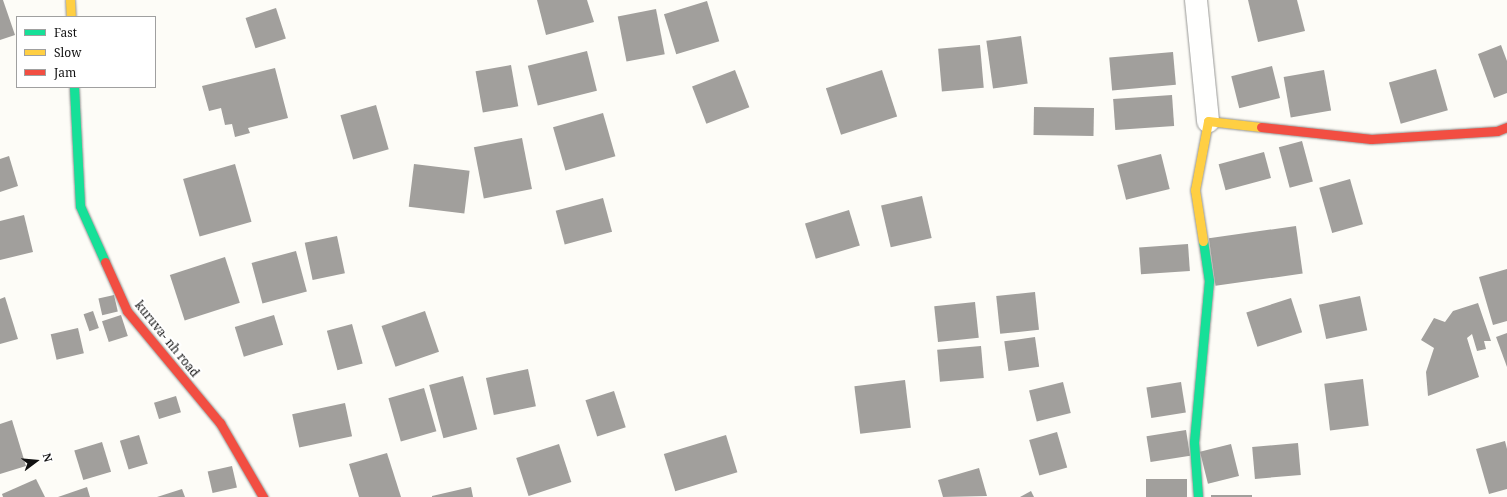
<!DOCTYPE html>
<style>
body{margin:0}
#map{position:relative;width:1507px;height:497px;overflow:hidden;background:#fdfcf7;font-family:"Noto Serif",serif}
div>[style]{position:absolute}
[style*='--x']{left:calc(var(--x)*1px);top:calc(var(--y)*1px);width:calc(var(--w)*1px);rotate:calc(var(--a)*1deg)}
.building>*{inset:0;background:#a19f9c;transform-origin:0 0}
.roads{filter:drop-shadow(0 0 1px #979795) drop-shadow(0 0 1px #979795)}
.street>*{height:22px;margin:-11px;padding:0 11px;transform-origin:11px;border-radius:11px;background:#fffffe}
.fast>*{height:9px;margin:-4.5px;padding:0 4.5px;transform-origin:4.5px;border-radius:4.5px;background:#16e098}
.slow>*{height:9px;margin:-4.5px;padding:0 4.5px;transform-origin:4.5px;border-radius:4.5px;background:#ffcf43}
.jam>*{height:9px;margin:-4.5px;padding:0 4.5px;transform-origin:4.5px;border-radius:4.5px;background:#f24e42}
span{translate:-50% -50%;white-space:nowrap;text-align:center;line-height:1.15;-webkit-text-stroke:4px #fff;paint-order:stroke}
.street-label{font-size:12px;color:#111}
.legend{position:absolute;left:16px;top:16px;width:140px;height:72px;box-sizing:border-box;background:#fff;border:1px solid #a0a0a0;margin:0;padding:5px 7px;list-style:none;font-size:12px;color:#111}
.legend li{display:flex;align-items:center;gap:8px;height:20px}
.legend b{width:20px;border:1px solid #a0a0a0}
.north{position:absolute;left:16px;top:441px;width:40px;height:40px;-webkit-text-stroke:3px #fff;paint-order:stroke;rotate:74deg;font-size:11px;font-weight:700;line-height:16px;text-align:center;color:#111}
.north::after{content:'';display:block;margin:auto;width:14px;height:18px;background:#111;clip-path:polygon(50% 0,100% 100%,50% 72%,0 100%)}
</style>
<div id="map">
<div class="building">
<i style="clip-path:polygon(0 0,3px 0,15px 35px,0 40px)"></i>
<i style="clip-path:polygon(537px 0,587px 0,594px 22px,546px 35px)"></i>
<i style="clip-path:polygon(1248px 0,1297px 0,1305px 31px,1258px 42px)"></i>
<i style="left:707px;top:1px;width:42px;height:45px;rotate:73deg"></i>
<i style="left:276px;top:8px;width:32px;height:32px;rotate:72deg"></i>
<i style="left:656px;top:9px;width:46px;height:39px;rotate:79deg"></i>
<i style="left:1021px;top:36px;width:48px;height:35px;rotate:82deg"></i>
<i style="left:980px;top:45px;width:43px;height:42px;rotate:85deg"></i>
<i style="clip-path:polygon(1501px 45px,1507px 61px,1507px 93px,1494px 98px,1478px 54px)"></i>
<i style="left:587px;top:51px;width:41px;height:61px;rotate:76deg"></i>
<i style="left:1173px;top:52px;width:33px;height:64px;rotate:85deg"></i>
<i style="left:511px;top:65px;width:42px;height:36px;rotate:80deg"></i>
<i style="left:1272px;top:66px;width:33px;height:42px;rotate:76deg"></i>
<i style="clip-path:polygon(275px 68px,288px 118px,248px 128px,250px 133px,235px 137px,232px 124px,225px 125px,221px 108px,209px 111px,202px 86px)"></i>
<i style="left:1436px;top:69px;width:43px;height:49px;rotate:74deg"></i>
<i style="left:735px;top:70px;width:40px;height:46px;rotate:69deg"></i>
<i style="left:882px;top:70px;width:49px;height:59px;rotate:72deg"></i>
<i style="left:1324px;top:70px;width:41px;height:41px;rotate:80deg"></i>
<i style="left:1172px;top:95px;width:31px;height:59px;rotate:86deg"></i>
<i style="left:376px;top:105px;width:46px;height:37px;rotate:74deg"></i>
<i style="left:1034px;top:107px;width:60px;height:28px;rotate:1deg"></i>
<i style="left:603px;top:113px;width:45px;height:52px;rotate:74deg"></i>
<i style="left:522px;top:138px;width:52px;height:49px;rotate:79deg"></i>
<i style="left:1302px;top:141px;width:42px;height:24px;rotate:75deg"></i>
<i style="left:1264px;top:152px;width:27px;height:47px;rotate:75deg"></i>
<i style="left:1161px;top:154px;width:36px;height:45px;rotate:76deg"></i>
<i style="clip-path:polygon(9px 156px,18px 186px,0 192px,0 159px)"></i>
<i style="left:235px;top:164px;width:60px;height:54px;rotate:74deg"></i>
<i style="left:414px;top:164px;width:56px;height:43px;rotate:7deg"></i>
<i style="left:1350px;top:179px;width:47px;height:32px;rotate:74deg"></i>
<i style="left:922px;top:196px;width:43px;height:42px;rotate:77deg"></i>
<i style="left:603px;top:198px;width:35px;height:49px;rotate:75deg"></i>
<i style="left:849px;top:210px;width:37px;height:46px;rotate:73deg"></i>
<i style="clip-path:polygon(24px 215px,33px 252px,0 260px,0 221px)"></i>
<i style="left:1296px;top:226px;width:48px;height:88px;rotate:82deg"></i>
<i style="left:337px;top:236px;width:38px;height:33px;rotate:78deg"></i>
<i style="left:1188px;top:244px;width:27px;height:49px;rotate:86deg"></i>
<i style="left:296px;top:251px;width:42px;height:46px;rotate:75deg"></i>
<i style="left:225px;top:257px;width:48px;height:58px;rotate:72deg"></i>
<i style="clip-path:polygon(1507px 269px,1507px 321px,1493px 325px,1479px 277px)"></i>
<i style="left:1035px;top:292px;width:38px;height:39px;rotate:84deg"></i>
<i style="left:114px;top:295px;width:17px;height:16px;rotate:77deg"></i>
<i style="left:1360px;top:296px;width:35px;height:42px;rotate:78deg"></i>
<i style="clip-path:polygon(5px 297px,18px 339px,0 344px,0 299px)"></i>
<i style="left:1291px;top:298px;width:36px;height:47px;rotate:72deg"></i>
<i style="left:975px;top:302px;width:36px;height:41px;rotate:84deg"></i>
<i style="clip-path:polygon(1478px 303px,1491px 341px,1484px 341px,1486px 349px,1477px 351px,1472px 334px,1467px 338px,1479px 377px,1428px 396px,1426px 372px,1434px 348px,1421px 340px,1434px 318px,1445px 322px,1453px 311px)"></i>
<i style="left:93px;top:311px;width:18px;height:10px;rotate:71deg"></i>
<i style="left:425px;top:311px;width:43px;height:46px;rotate:71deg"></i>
<i style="left:121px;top:315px;width:22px;height:20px;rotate:72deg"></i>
<i style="left:274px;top:315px;width:31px;height:41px;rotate:73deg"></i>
<i style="left:352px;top:324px;width:41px;height:26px;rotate:75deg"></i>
<i style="left:78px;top:328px;width:26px;height:28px;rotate:77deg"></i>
<i style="clip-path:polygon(1507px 333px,1507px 367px,1496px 337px)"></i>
<i style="left:1035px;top:337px;width:30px;height:31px;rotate:82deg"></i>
<i style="left:981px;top:346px;width:32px;height:44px;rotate:85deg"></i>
<i style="left:528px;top:369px;width:38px;height:43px;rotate:78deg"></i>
<i style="left:463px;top:376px;width:55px;height:35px;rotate:75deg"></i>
<i style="left:1363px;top:379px;width:47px;height:39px;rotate:83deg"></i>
<i style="left:905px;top:380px;width:48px;height:51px;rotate:83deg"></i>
<i style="left:1063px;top:382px;width:32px;height:35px;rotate:76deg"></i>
<i style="left:1181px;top:382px;width:31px;height:35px;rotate:81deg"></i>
<i style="left:424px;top:388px;width:45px;height:37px;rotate:74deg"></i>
<i style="left:614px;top:391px;width:38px;height:30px;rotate:72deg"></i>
<i style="left:176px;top:396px;width:17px;height:23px;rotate:73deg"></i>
<i style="left:345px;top:403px;width:34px;height:54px;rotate:78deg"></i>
<i style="clip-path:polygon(12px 420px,26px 466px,0 474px,0 424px)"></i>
<i style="left:1186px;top:430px;width:26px;height:40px;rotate:81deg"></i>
<i style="left:1057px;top:432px;width:37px;height:29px;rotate:74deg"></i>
<i style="left:139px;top:435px;width:30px;height:20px;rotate:73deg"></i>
<i style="left:726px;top:435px;width:39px;height:65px;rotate:73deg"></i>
<i style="clip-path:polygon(1505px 441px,1507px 449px,1507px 489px,1489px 494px,1476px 449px)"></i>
<i style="left:102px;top:442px;width:31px;height:29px;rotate:73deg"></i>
<i style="left:1298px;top:443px;width:32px;height:46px;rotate:85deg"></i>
<i style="left:559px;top:444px;width:40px;height:45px;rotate:72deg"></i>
<i style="left:1231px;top:444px;width:33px;height:32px;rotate:76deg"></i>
<i style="clip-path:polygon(387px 453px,401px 497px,359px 497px,349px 464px)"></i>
<i style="left:232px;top:466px;width:22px;height:25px;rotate:77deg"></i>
<i style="clip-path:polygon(979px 468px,987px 496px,943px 497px,938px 480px)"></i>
<i style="clip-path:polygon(36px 479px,45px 497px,3px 497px,2px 494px)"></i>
<i style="left:1187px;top:479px;width:18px;height:41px;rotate:90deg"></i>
<i style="clip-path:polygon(87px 487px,90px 497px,58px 497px)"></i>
<i style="clip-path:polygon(471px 487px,473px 497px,432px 497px,432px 496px)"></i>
<i style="clip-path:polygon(182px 489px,185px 497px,157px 497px)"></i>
<i style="clip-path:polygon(1031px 491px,1034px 497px,1020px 497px)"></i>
<i style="left:1211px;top:495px;width:41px;height:2px"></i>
</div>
<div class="roads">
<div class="street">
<i style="--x:1196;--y:0;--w:122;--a:84.3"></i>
</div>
<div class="fast">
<i style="--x:74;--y:87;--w:119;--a:87.1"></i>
<i style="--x:80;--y:206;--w:61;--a:65.9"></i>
<i style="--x:1198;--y:497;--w:55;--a:-94.2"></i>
<i style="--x:1194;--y:442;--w:162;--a:-84.7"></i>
<i style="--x:1209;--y:281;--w:40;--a:-98.5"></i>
</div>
<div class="slow">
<i style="--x:70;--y:0;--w:17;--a:87"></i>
<i style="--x:1203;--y:241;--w:52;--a:-98.9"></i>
<i style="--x:1195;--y:190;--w:70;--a:-79.3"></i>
<i style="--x:1208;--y:121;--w:53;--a:6.5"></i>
</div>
<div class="jam">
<i style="--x:1261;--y:127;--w:111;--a:6.2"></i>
<i style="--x:1371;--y:139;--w:126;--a:-3.6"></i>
<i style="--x:1497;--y:131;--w:11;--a:-22"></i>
<i style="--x:105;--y:262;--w:54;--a:65.8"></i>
<i style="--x:127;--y:311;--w:146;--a:50.3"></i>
<i style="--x:220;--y:423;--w:86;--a:59.8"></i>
</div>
</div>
<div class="street-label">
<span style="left:167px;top:339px;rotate:51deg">kuruva- nh road</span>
</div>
<ul class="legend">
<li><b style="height:5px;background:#16e098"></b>Fast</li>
<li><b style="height:5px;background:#ffcf43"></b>Slow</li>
<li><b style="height:5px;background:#f24e42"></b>Jam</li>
</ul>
<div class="north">N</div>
</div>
